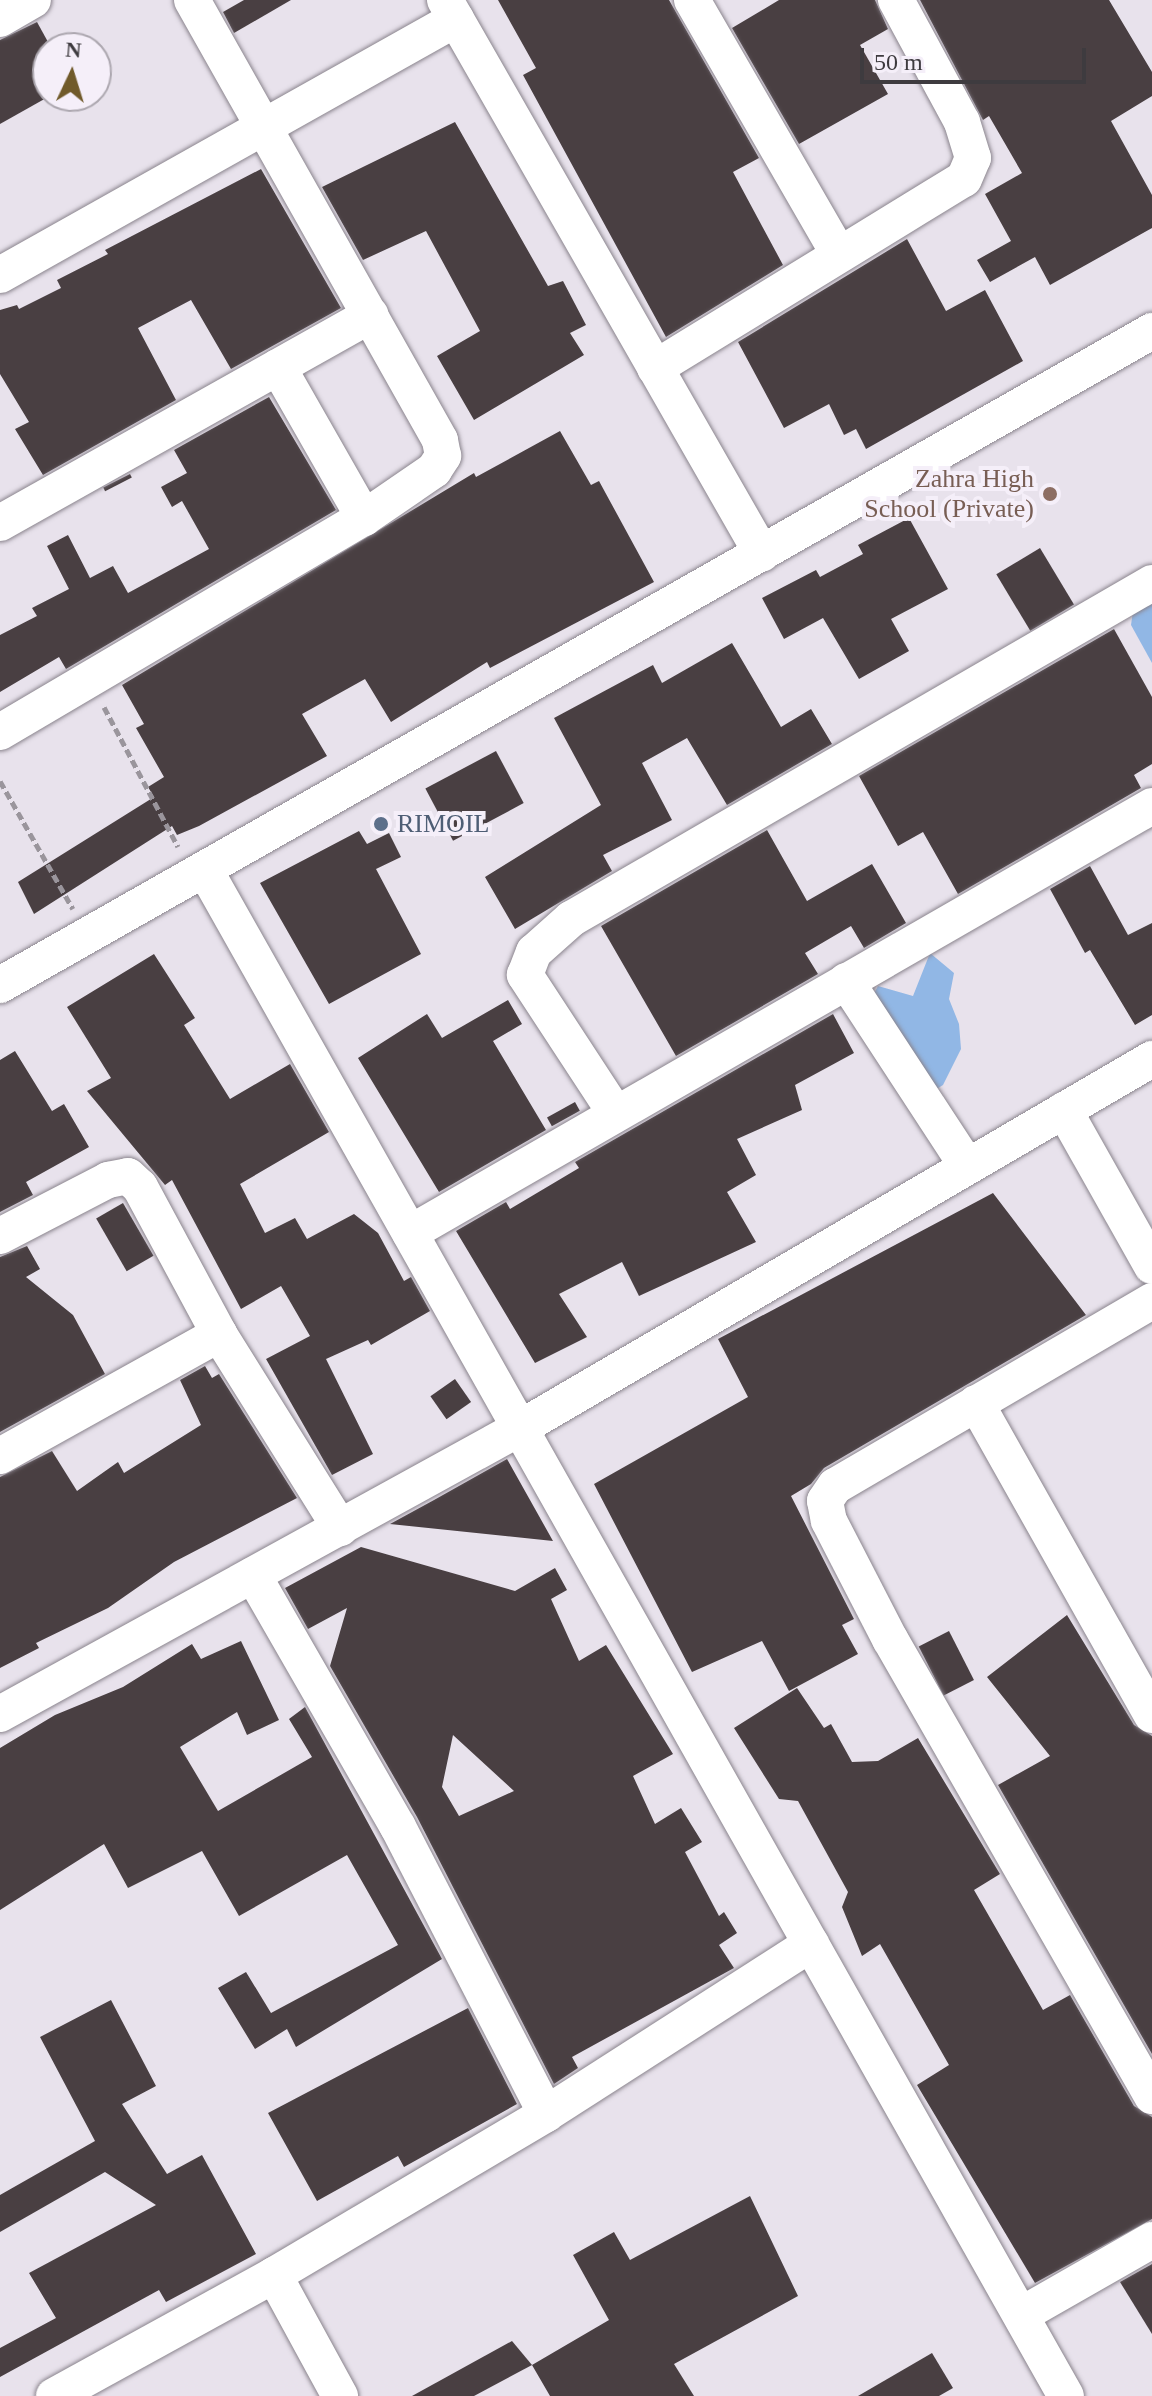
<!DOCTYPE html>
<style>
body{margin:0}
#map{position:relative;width:1152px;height:2396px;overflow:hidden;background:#e8e2ec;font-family:Georgia,serif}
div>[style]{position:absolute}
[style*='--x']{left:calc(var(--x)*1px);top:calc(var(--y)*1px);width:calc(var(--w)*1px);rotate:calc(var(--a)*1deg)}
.water>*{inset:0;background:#91b7e5}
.building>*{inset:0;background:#493f42;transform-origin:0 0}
.path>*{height:5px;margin-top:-2.5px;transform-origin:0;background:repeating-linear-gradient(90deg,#9a959c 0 8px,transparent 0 12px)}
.roads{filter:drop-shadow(0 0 2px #8a848d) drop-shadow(0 0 2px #8a848d)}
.minor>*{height:36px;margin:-18px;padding:0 18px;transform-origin:18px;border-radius:18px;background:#fff}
.dots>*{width:22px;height:22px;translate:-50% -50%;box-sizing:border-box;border:4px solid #f5eff9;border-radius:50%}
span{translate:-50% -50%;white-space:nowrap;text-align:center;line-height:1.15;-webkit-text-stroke:8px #f5eff9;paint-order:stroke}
.education-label{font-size:26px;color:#785e54}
.right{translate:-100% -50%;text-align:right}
.service-label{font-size:26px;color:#4e5e75}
.left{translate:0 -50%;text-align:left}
.north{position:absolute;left:32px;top:32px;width:80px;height:80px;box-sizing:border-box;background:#f5eff9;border:2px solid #aca7af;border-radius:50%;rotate:4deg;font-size:22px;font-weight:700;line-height:32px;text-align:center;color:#3e3b3f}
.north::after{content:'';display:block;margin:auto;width:28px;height:36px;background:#705a2a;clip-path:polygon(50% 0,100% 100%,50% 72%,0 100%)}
.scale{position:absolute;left:860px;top:48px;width:226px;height:36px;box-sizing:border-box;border:4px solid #3e3b3f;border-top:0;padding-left:10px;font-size:24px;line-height:28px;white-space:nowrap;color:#3e3b3f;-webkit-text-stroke:6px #f5eff9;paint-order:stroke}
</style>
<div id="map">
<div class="water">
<i style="clip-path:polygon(1152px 589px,1152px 663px,1131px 625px,1136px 591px)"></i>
<i style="clip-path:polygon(930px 953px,954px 973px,949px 999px,959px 1024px,961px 1049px,943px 1085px,935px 1090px,870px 1001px,878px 986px,913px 996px)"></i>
</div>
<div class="building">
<i style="clip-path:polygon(244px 0,291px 0,234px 33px,223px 12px)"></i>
<i style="clip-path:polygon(498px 0,669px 0,759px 158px,733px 172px,783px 265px,666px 337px,523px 75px,536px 68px)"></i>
<i style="clip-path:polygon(779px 0,875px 0,888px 29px,860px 45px,888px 94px,799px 144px,732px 28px)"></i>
<i style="clip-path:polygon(920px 0,1109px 0,1152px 72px,1152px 96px,1111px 121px,1152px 195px,1152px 228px,1050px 285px,1035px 257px,990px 282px,977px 260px,1011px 241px,985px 194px,1022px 173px,989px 116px,983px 120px)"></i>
<i style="clip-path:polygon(37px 22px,48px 42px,48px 97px,0 124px,0 40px)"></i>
<i style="clip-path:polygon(455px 122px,548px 286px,563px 281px,586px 325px,570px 333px,584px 355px,474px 420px,437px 356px,480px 331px,426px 231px,363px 260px,322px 187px)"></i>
<i style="clip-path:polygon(261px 169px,341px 308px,231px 369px,191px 300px,138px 328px,176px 400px,43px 475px,15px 429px,29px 422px,0 374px,0 310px,17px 305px,19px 309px,61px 288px,57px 280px,108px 254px,105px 250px)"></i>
<i style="clip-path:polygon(907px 239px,946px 311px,985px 290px,1023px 361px,866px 449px,856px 429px,844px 435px,829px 404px,784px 428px,738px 342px)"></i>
<i style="clip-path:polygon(269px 397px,336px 510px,66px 669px,59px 657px,0 692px,0 635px,37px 616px,32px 608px,69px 589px,47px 546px,68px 535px,90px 578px,113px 566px,128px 593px,209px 549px,182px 501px,172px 507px,161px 487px,187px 473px,174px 450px)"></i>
<i style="clip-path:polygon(560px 431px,591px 485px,599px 481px,654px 582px,490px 668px,487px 662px,391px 722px,365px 679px,302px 714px,327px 756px,199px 826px,177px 835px,172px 826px,34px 914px,18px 882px,154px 797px,148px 787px,164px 777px,136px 728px,144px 724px,122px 685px,474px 473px,476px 477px)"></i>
<i style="left:130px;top:474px;width:4px;height:30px;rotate:63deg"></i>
<i style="clip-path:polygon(909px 518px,948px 589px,891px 619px,909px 651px,859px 679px,823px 618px,784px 639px,762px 598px,816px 570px,820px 577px,863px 554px,858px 545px)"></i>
<i style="left:1040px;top:548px;width:66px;height:51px;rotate:59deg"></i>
<i style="clip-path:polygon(1114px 629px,1152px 697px,1152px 764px,1134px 775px,1141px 788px,958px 894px,923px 832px,898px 846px,859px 776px)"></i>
<i style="clip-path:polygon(732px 643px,781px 727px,811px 709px,832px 744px,727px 805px,687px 738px,642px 763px,672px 820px,603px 855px,612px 871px,515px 929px,485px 877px,601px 805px,554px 718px,653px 665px,662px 683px)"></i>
<i style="left:496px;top:751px;width:59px;height:80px;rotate:62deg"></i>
<i style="clip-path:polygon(767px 830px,807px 901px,872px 864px,906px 923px,864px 948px,851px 926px,805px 953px,818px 974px,676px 1056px,601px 926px)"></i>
<i style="clip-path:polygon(359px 831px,367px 844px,389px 833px,401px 857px,376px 869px,421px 954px,329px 1004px,260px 883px)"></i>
<i style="clip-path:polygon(1090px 866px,1128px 935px,1152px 923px,1152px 1015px,1135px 1025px,1090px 950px,1085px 953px,1050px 889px)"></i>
<i style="clip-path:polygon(154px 954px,195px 1018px,184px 1025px,230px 1099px,290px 1064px,329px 1132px,240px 1184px,265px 1233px,295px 1218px,307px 1239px,354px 1214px,378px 1233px,404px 1281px,411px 1277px,430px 1311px,371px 1345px,368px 1340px,326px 1359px,373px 1454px,332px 1475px,266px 1359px,310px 1336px,281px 1286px,241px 1309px,172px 1180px,165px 1185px,87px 1091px,111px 1078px,67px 1007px)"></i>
<i style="clip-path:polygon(508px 1000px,522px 1024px,493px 1041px,546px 1130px,439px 1192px,358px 1058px,427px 1014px,442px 1038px)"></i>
<i style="clip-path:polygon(833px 1014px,854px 1053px,795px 1085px,802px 1110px,737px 1139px,756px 1175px,727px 1192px,756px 1242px,639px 1296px,622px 1262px,559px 1294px,587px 1337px,535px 1363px,456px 1231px,506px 1202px,510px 1209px,579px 1168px,575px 1162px)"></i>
<i style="clip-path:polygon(15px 1051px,52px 1111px,64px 1104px,89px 1147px,26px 1182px,33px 1195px,0 1212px,0 1060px)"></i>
<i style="left:575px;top:1102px;width:10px;height:32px;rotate:61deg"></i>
<i style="clip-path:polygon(993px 1193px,1086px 1315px,824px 1468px,811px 1484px,791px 1496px,854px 1619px,842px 1625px,858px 1654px,789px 1691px,762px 1641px,692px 1672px,594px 1484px,748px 1397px,718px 1339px)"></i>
<i style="left:123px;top:1203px;width:61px;height:31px;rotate:60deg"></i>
<i style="clip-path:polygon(27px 1246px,40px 1269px,26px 1277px,73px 1315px,105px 1374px,0 1432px,0 1257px)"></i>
<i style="clip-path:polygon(205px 1366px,212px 1378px,219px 1374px,297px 1498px,174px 1562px,108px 1608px,36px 1643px,39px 1648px,0 1668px,0 1477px,52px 1451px,77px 1491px,118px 1462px,124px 1473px,201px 1425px,180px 1380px)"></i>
<i style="left:455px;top:1379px;width:28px;height:30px;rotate:55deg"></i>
<i style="clip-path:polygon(507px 1459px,553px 1541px,390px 1524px,434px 1500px)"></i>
<i style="clip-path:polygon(evenodd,361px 1547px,515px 1591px,555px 1568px,567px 1590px,551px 1599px,579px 1661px,606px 1645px,673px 1754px,633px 1776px,655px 1824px,681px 1808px,702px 1842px,685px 1852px,719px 1916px,724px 1912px,737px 1933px,719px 1945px,734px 1968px,572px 2057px,578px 2068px,554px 2084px,417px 1817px,330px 1666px,347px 1608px,308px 1629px,285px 1588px,361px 1547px,453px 1735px,514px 1791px,459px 1816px,442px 1787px,453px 1735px)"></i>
<i style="clip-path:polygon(1067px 1615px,1134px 1725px,1152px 1736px,1152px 2054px,998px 1785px,1050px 1756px,987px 1677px)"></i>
<i style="left:949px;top:1631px;width:55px;height:34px;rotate:63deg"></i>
<i style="clip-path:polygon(241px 1641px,279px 1720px,247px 1735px,237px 1712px,180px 1747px,218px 1811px,312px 1757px,289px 1719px,305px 1707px,442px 1959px,296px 2047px,287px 2029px,255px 2049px,218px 1988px,246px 1972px,271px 2013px,398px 1945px,347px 1855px,239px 1916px,202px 1851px,128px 1888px,104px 1844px,0 1910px,0 1748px,55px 1715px,123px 1687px,192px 1644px,201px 1659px)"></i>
<i style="clip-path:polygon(797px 1688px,824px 1728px,831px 1724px,852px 1762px,878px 1761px,918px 1738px,1000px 1874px,974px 1890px,1043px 2010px,1070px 1995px,1134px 2106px,1152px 2117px,1152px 2219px,1035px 2283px,917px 2085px,949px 2065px,880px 1944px,862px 1956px,842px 1907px,848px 1892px,798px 1801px,779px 1799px,734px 1728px)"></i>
<i style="clip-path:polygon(111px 2000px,156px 2086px,122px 2104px,167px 2174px,202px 2155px,256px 2254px,166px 2302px,159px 2290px,0 2377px,0 2348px,56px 2318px,29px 2273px,156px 2205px,105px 2172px,0 2232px,0 2195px,95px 2141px,40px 2037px)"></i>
<i style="clip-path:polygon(468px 2008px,517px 2104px,404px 2167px,398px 2156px,317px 2201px,268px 2113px)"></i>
<i style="clip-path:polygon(750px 2196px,798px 2296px,674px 2364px,694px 2396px,550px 2396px,532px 2365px,609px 2320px,573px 2255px,614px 2232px,630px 2260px)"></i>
<i style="clip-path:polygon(1152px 2264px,1152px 2334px,1120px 2282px)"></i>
<i style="clip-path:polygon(512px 2341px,532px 2365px,474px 2396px,412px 2396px)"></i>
<i style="clip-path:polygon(932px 2353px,953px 2388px,939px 2396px,858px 2396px)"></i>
</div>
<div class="path">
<i style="--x:104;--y:707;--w:158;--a:62.1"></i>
<i style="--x:0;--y:781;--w:147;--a:60.3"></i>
</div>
<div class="roads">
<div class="minor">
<i style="--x:445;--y:0;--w:638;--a:60.22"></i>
<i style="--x:692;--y:0;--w:294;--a:60"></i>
<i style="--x:0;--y:19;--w:38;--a:-30"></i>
<i style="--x:0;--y:275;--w:523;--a:-29.31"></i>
<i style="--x:278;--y:367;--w:174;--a:60.3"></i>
<i style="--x:655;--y:368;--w:362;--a:-31.5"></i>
<i style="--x:964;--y:179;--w:23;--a:-67"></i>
<i style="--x:973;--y:158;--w:38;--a:-107"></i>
<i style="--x:962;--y:122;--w:139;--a:-118.4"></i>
<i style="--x:0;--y:523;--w:425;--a:-29.3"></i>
<i style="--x:0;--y:732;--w:422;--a:-30.5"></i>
<i style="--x:364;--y:518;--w:85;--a:-34.4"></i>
<i style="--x:434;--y:470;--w:17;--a:-57"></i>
<i style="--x:443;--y:456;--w:16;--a:-101"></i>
<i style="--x:440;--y:440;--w:505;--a:-119.41"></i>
<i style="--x:205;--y:870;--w:1752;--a:60.57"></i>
<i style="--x:846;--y:981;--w:221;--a:56.8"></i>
<i style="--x:0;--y:985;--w:1325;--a:-29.58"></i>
<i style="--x:1064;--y:1110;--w:179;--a:60.6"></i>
<i style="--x:614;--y:1111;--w:163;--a:-123.2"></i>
<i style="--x:525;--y:975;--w:25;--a:-69"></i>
<i style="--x:534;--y:952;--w:50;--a:-41.7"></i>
<i style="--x:571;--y:919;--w:671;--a:-30.04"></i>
<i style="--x:410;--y:1233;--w:856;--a:-29.92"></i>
<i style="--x:0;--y:1236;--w:122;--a:-27.4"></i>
<i style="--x:108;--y:1180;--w:20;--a:-11"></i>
<i style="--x:128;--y:1176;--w:16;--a:43"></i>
<i style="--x:140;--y:1187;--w:167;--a:61.7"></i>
<i style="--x:219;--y:1334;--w:229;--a:58"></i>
<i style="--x:1152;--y:1301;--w:367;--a:149.7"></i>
<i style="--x:835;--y:1486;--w:18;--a:124"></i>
<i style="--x:825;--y:1501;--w:20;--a:79"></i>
<i style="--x:829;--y:1521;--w:133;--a:62.7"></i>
<i style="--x:890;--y:1639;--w:527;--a:60.17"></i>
<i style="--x:976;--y:1403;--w:358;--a:60.6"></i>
<i style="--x:0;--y:1456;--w:251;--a:-29.1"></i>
<i style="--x:253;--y:1575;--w:291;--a:60.1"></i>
<i style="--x:398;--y:1827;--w:323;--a:62.7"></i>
<i style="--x:0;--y:1714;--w:593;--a:-28.81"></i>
<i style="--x:520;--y:1428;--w:732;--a:-30.28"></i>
<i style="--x:274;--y:2275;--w:138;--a:61.4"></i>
<i style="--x:1021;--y:2315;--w:151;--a:-29.8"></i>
<i style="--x:54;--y:2396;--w:251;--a:-28.8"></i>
<i style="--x:274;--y:2275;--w:316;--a:-30.6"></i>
<i style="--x:546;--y:2114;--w:315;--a:-32.7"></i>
</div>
</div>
<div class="dots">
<i style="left:1050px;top:494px;background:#8d6e63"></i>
<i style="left:381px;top:824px;background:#5c6f8a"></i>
</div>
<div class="education-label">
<span class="right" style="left:1034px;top:494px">Zahra High<br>School (Private)</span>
</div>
<div class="service-label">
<span class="left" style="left:397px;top:824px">RIMOIL</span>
</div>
<div class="north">N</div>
<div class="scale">50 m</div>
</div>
